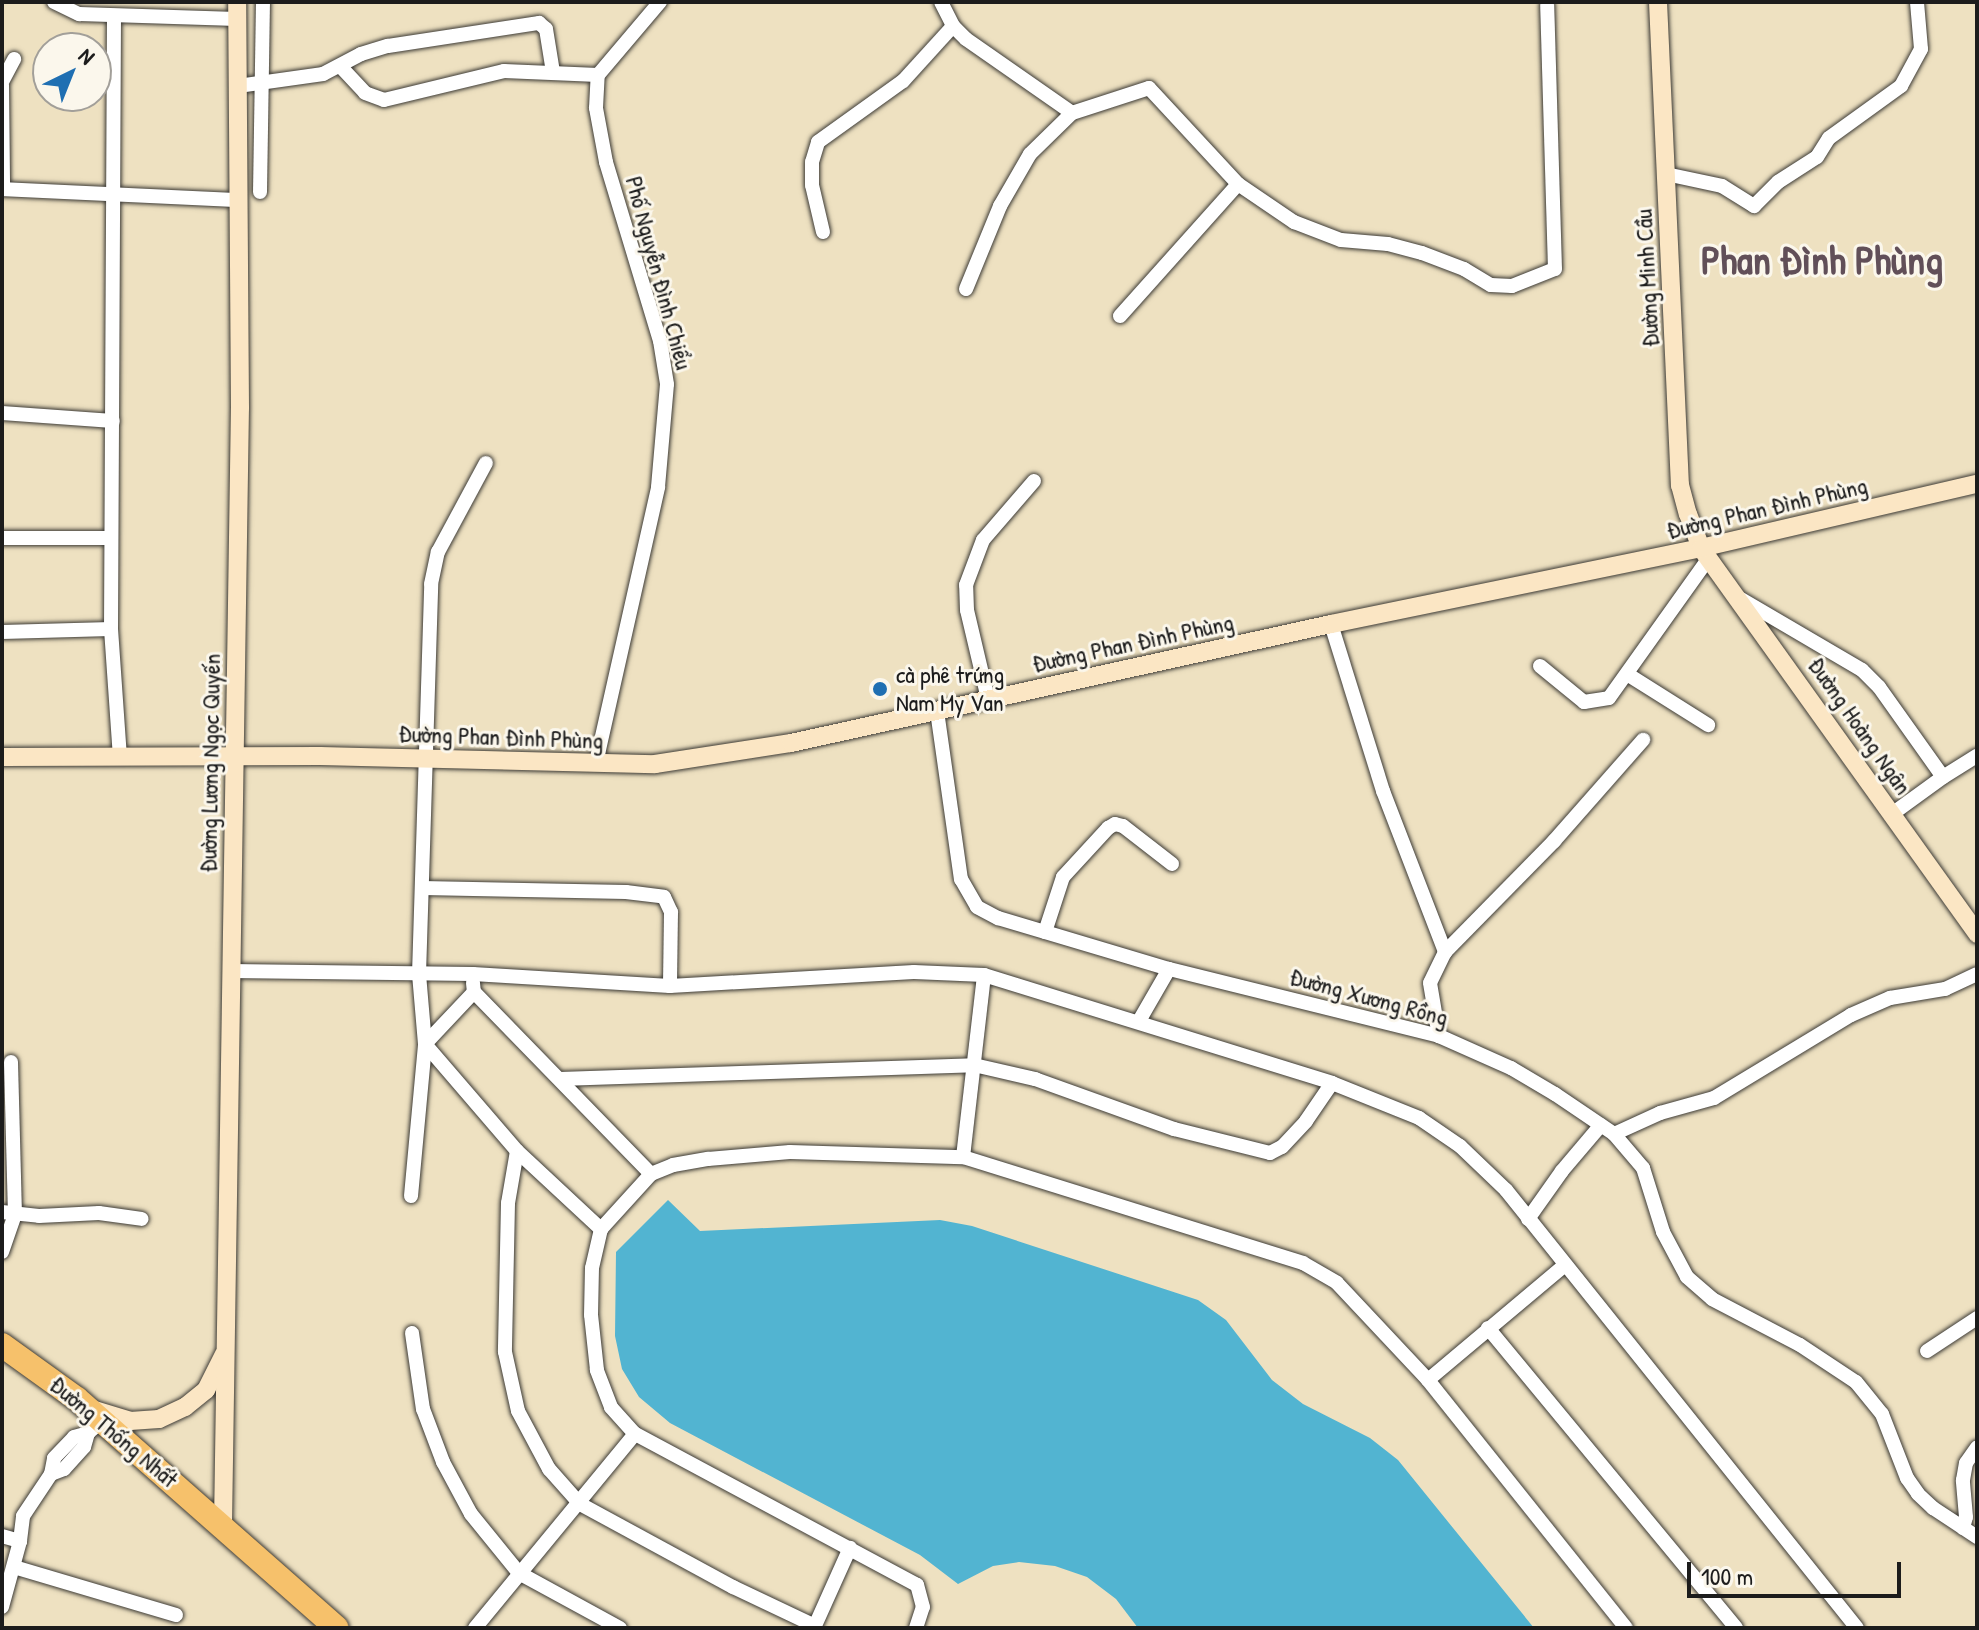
<!DOCTYPE html>
<meta charset="utf-8">
<style>
body{margin:0}
#map{position:relative;width:1979px;height:1630px;overflow:hidden;background:#eee1c1;font-family:"Patrick Hand",sans-serif}
div>[style]{position:absolute}
[style*='--x']{left:calc(var(--x)*1px);top:calc(var(--y)*1px);width:calc(var(--w)*1px);rotate:calc(var(--a)*1deg)}
.water>*{inset:0;background:#52b4d1}
.roads{filter:drop-shadow(0 0 2px #3c3a35) drop-shadow(0 0 2px #3c3a35)}
.street>*{height:14px;margin:-7px;padding:0 7px;transform-origin:7px;border-radius:7px;background:#fff}
.secondary>*{height:18px;margin:-9px;padding:0 9px;transform-origin:9px;border-radius:9px;background:#fbe6c4}
.highway>*{height:24px;margin:-12px;padding:0 12px;transform-origin:12px;border-radius:12px;background:#f6c16b}
.dots>*{width:22px;height:22px;translate:-50% -50%;box-sizing:border-box;border:4px solid #fbf7ec;border-radius:50%}
span{translate:-50% -50%;white-space:nowrap;text-align:center;line-height:1.15;-webkit-text-stroke:6px #fbf7ec;paint-order:stroke}
.street-label{font-size:24px;color:#1c1c1c}
.poi-label{font-size:24px;color:#1c1c1c}
.left{translate:0 -50%;text-align:left}
.town-label{font-size:40px;color:#614f58;font-weight:700}
.frame{position:absolute;inset:0;border:4px solid #1c1c1c;pointer-events:none}
.north{position:absolute;left:32px;top:32px;width:80px;height:80px;box-sizing:border-box;background:#fbf7ec;border:2px solid #a29f99;border-radius:50%;rotate:43deg;font-size:22px;font-weight:700;line-height:32px;text-align:center;color:#1c1c1c}
.north::after{content:'';display:block;margin:auto;width:28px;height:36px;background:#1f6fb2;clip-path:polygon(50% 0,100% 100%,50% 72%,0 100%)}
.scale{position:absolute;left:1687px;top:1562px;width:214px;height:36px;box-sizing:border-box;border:4px solid #1c1c1c;border-top:0;padding-left:10px;font-size:24px;line-height:28px;white-space:nowrap;color:#1c1c1c;-webkit-text-stroke:6px #fbf7ec;paint-order:stroke}
</style>
<div id="map">
<div class="water">
<i style="clip-path:polygon(668px 1200px,700px 1231px,940px 1220px,972px 1226px,1198px 1300px,1226px 1320px,1272px 1380px,1303px 1404px,1370px 1438px,1398px 1460px,1534px 1628px,1138px 1628px,1116px 1599px,1087px 1577px,1055px 1566px,1019px 1562px,993px 1566px,958px 1584px,920px 1555px,670px 1423px,639px 1397px,622px 1369px,615px 1336px,616px 1252px)"></i>
</div>
<div class="roads">
<div class="street">
<i style="--x:54;--y:2;--w:28;--a:26"></i>
<i style="--x:79;--y:14;--w:158;--a:1.8"></i>
<i style="--x:941;--y:2;--w:27;--a:63"></i>
<i style="--x:953;--y:26;--w:18;--a:45"></i>
<i style="--x:966;--y:39;--w:129;--a:34.9"></i>
<i style="--x:114;--y:16;--w:613;--a:90.28"></i>
<i style="--x:111;--y:629;--w:128;--a:86"></i>
<i style="--x:341;--y:67;--w:35;--a:47"></i>
<i style="--x:365;--y:93;--w:20;--a:20"></i>
<i style="--x:384;--y:100;--w:123;--a:-13.6"></i>
<i style="--x:504;--y:71;--w:94;--a:2.4"></i>
<i style="--x:2;--y:82;--w:26;--a:-62"></i>
<i style="--x:2;--y:85;--w:104;--a:89.4"></i>
<i style="--x:238;--y:86;--w:86;--a:-8"></i>
<i style="--x:323;--y:74;--w:43;--a:-27.8"></i>
<i style="--x:361;--y:54;--w:28;--a:-17"></i>
<i style="--x:388;--y:46;--w:153;--a:-8.7"></i>
<i style="--x:539;--y:23;--w:9;--a:41"></i>
<i style="--x:546;--y:29;--w:44;--a:80.8"></i>
<i style="--x:1666;--y:174;--w:57;--a:12.1"></i>
<i style="--x:1722;--y:186;--w:38;--a:32"></i>
<i style="--x:1754;--y:206;--w:34;--a:-45"></i>
<i style="--x:1778;--y:182;--w:46;--a:-32.7"></i>
<i style="--x:1817;--y:157;--w:22;--a:-58"></i>
<i style="--x:1829;--y:138;--w:89;--a:-35.8"></i>
<i style="--x:1901;--y:86;--w:42;--a:-61.6"></i>
<i style="--x:1921;--y:49;--w:47;--a:-94.9"></i>
<i style="--x:2;--y:189;--w:237;--a:2.7"></i>
<i style="--x:260;--y:192;--w:190;--a:-89.1"></i>
<i style="--x:823;--y:232;--w:48;--a:-103.2"></i>
<i style="--x:812;--y:185;--w:23;--a:-90"></i>
<i style="--x:812;--y:162;--w:21;--a:-73"></i>
<i style="--x:818;--y:142;--w:105;--a:-35.7"></i>
<i style="--x:903;--y:81;--w:74;--a:-47.7"></i>
<i style="--x:966;--y:289;--w:90;--a:-67.7"></i>
<i style="--x:1000;--y:206;--w:60;--a:-60"></i>
<i style="--x:1030;--y:154;--w:59;--a:-44.3"></i>
<i style="--x:1072;--y:113;--w:81;--a:-18"></i>
<i style="--x:1149;--y:88;--w:131;--a:47.2"></i>
<i style="--x:1238;--y:184;--w:68;--a:34.2"></i>
<i style="--x:1294;--y:222;--w:50;--a:21"></i>
<i style="--x:1341;--y:240;--w:47;--a:4.9"></i>
<i style="--x:1388;--y:244;--w:35;--a:15"></i>
<i style="--x:1422;--y:253;--w:45;--a:20.9"></i>
<i style="--x:1464;--y:269;--w:31;--a:31"></i>
<i style="--x:1491;--y:285;--w:21;--a:3"></i>
<i style="--x:1512;--y:286;--w:46;--a:-21.6"></i>
<i style="--x:1555;--y:269;--w:264;--a:-91.7"></i>
<i style="--x:1120;--y:316;--w:177;--a:-48.2"></i>
<i style="--x:2;--y:413;--w:111;--a:4.1"></i>
<i style="--x:2;--y:538;--w:109;--a:0"></i>
<i style="--x:1741;--y:599;--w:140;--a:30.4"></i>
<i style="--x:1862;--y:670;--w:24;--a:45"></i>
<i style="--x:1879;--y:687;--w:110;--a:54.6"></i>
<i style="--x:1943;--y:777;--w:40;--a:-32"></i>
<i style="--x:1331;--y:624;--w:175;--a:72.7"></i>
<i style="--x:1383;--y:791;--w:173;--a:68.9"></i>
<i style="--x:1445;--y:952;--w:34;--a:116"></i>
<i style="--x:1430;--y:983;--w:54;--a:80.4"></i>
<i style="--x:2;--y:632;--w:109;--a:-1.6"></i>
<i style="--x:1540;--y:666;--w:57;--a:39.3"></i>
<i style="--x:1584;--y:702;--w:25;--a:-9"></i>
<i style="--x:1609;--y:698;--w:172;--a:-54.5"></i>
<i style="--x:1627;--y:674;--w:96;--a:32.2"></i>
<i style="--x:988;--y:699;--w:91;--a:-103.3"></i>
<i style="--x:967;--y:610;--w:25;--a:-92"></i>
<i style="--x:966;--y:585;--w:48;--a:-69.3"></i>
<i style="--x:983;--y:540;--w:78;--a:-49.2"></i>
<i style="--x:937;--y:711;--w:170;--a:81.9"></i>
<i style="--x:961;--y:879;--w:32;--a:60"></i>
<i style="--x:977;--y:907;--w:24;--a:28"></i>
<i style="--x:998;--y:918;--w:178;--a:16.6"></i>
<i style="--x:1169;--y:969;--w:278;--a:13.9"></i>
<i style="--x:1439;--y:1036;--w:79;--a:24"></i>
<i style="--x:1511;--y:1068;--w:51;--a:30.6"></i>
<i style="--x:1555;--y:1094;--w:71;--a:34.1"></i>
<i style="--x:1614;--y:1134;--w:45;--a:49.5"></i>
<i style="--x:1643;--y:1168;--w:67;--a:72.6"></i>
<i style="--x:1663;--y:1232;--w:51;--a:61.9"></i>
<i style="--x:1687;--y:1277;--w:33;--a:41"></i>
<i style="--x:1712;--y:1299;--w:99;--a:27.6"></i>
<i style="--x:1800;--y:1345;--w:67;--a:33.5"></i>
<i style="--x:1856;--y:1382;--w:41;--a:50.9"></i>
<i style="--x:1882;--y:1414;--w:69;--a:68.7"></i>
<i style="--x:1907;--y:1478;--w:19;--a:55"></i>
<i style="--x:1918;--y:1494;--w:21;--a:43"></i>
<i style="--x:1933;--y:1508;--w:53;--a:33.4"></i>
<i style="--x:596;--y:763;--w:283;--a:-77.3"></i>
<i style="--x:658;--y:487;--w:103;--a:-85"></i>
<i style="--x:667;--y:384;--w:44;--a:-99.2"></i>
<i style="--x:660;--y:341;--w:187;--a:-106.8"></i>
<i style="--x:606;--y:162;--w:55;--a:-100.5"></i>
<i style="--x:596;--y:108;--w:33;--a:-87"></i>
<i style="--x:598;--y:75;--w:96;--a:-49.7"></i>
<i style="--x:1892;--y:814;--w:63;--a:-36"></i>
<i style="--x:422;--y:888;--w:204;--a:1.1"></i>
<i style="--x:626;--y:892;--w:38;--a:7"></i>
<i style="--x:664;--y:897;--w:17;--a:65"></i>
<i style="--x:671;--y:912;--w:74;--a:90.8"></i>
<i style="--x:1045;--y:932;--w:58;--a:-71.9"></i>
<i style="--x:1063;--y:877;--w:67;--a:-47.4"></i>
<i style="--x:1108;--y:828;--w:8;--a:-30"></i>
<i style="--x:1115;--y:824;--w:8;--a:14"></i>
<i style="--x:1123;--y:826;--w:62;--a:37.8"></i>
<i style="--x:1445;--y:952;--w:156;--a:-45.5"></i>
<i style="--x:1554;--y:841;--w:135;--a:-48.6"></i>
<i style="--x:230;--y:971;--w:243;--a:0.7"></i>
<i style="--x:473;--y:974;--w:197;--a:3.5"></i>
<i style="--x:670;--y:986;--w:244;--a:-3.3"></i>
<i style="--x:914;--y:972;--w:70;--a:2.5"></i>
<i style="--x:984;--y:975;--w:364;--a:17.2"></i>
<i style="--x:1332;--y:1083;--w:94;--a:21.9"></i>
<i style="--x:1419;--y:1118;--w:50;--a:34.3"></i>
<i style="--x:1460;--y:1146;--w:64;--a:43.7"></i>
<i style="--x:1506;--y:1190;--w:561;--a:51.29"></i>
<i style="--x:473;--y:983;--w:9;--a:84"></i>
<i style="--x:474;--y:992;--w:254;--a:45.8"></i>
<i style="--x:474;--y:992;--w:71;--a:133.3"></i>
<i style="--x:425;--y:1044;--w:141;--a:49.3"></i>
<i style="--x:517;--y:1151;--w:115;--a:42.9"></i>
<i style="--x:1139;--y:1021;--w:60;--a:-60"></i>
<i style="--x:560;--y:1079;--w:414;--a:-1.9"></i>
<i style="--x:974;--y:1065;--w:63;--a:12.9"></i>
<i style="--x:1035;--y:1079;--w:148;--a:19.8"></i>
<i style="--x:1174;--y:1129;--w:99;--a:14"></i>
<i style="--x:1270;--y:1153;--w:13;--a:-27"></i>
<i style="--x:1282;--y:1147;--w:35;--a:-47"></i>
<i style="--x:1306;--y:1121;--w:46;--a:-55.6"></i>
<i style="--x:1614;--y:1134;--w:51;--a:-24.5"></i>
<i style="--x:1660;--y:1113;--w:56;--a:-15.5"></i>
<i style="--x:1714;--y:1098;--w:160;--a:-31.2"></i>
<i style="--x:1851;--y:1015;--w:43;--a:-23.6"></i>
<i style="--x:1890;--y:998;--w:56;--a:-9.3"></i>
<i style="--x:1945;--y:989;--w:35;--a:-25"></i>
<i style="--x:517;--y:1151;--w:53;--a:99.8"></i>
<i style="--x:508;--y:1203;--w:149;--a:91.2"></i>
<i style="--x:505;--y:1352;--w:60;--a:77.6"></i>
<i style="--x:518;--y:1411;--w:66;--a:61.9"></i>
<i style="--x:549;--y:1469;--w:47;--a:48.5"></i>
<i style="--x:580;--y:1504;--w:174;--a:28.5"></i>
<i style="--x:733;--y:1587;--w:91;--a:25.4"></i>
<i style="--x:963;--y:1157;--w:183;--a:-83.4"></i>
<i style="--x:411;--y:1196;--w:153;--a:-84.7"></i>
<i style="--x:425;--y:1044;--w:70;--a:-94.9"></i>
<i style="--x:419;--y:974;--w:390;--a:-88.2"></i>
<i style="--x:431;--y:584;--w:33;--a:-78"></i>
<i style="--x:438;--y:552;--w:101;--a:-61.7"></i>
<i style="--x:2;--y:1212;--w:37;--a:6"></i>
<i style="--x:39;--y:1216;--w:60;--a:-2.9"></i>
<i style="--x:99;--y:1213;--w:43;--a:7.9"></i>
<i style="--x:1528;--y:1219;--w:59;--a:-54.7"></i>
<i style="--x:1562;--y:1171;--w:60;--a:-49.7"></i>
<i style="--x:2;--y:1252;--w:39;--a:-71"></i>
<i style="--x:15;--y:1215;--w:153;--a:-91.5"></i>
<i style="--x:1488;--y:1328;--w:389;--a:50.4"></i>
<i style="--x:412;--y:1333;--w:77;--a:81.8"></i>
<i style="--x:423;--y:1409;--w:57;--a:69.3"></i>
<i style="--x:443;--y:1462;--w:59;--a:61.7"></i>
<i style="--x:471;--y:1514;--w:76;--a:50.9"></i>
<i style="--x:519;--y:1573;--w:115;--a:28.6"></i>
<i style="--x:1927;--y:1351;--w:60;--a:-33.4"></i>
<i style="--x:1428;--y:1380;--w:177;--a:-40"></i>
<i style="--x:51;--y:1474;--w:14;--a:-21"></i>
<i style="--x:64;--y:1469;--w:30;--a:-48"></i>
<i style="--x:84;--y:1447;--w:15;--a:-74"></i>
<i style="--x:1963;--y:1528;--w:11;--a:-75"></i>
<i style="--x:1966;--y:1517;--w:37;--a:-95"></i>
<i style="--x:1963;--y:1480;--w:17;--a:-80"></i>
<i style="--x:1966;--y:1463;--w:19;--a:-55"></i>
<i style="--x:2;--y:1536;--w:19;--a:16"></i>
<i style="--x:14;--y:1567;--w:169;--a:16.5"></i>
<i style="--x:2;--y:1607;--w:68;--a:-74.7"></i>
<i style="--x:20;--y:1541;--w:25;--a:-83"></i>
<i style="--x:23;--y:1516;--w:50;--a:-56.3"></i>
<i style="--x:51;--y:1474;--w:16;--a:-79"></i>
<i style="--x:54;--y:1458;--w:29;--a:-46"></i>
<i style="--x:74;--y:1437;--w:15;--a:-16"></i>
<i style="--x:88;--y:1433;--w:18;--a:-41"></i>
<i style="--x:475;--y:1628;--w:251;--a:-50.5"></i>
<i style="--x:814;--y:1628;--w:88;--a:-65.8"></i>
<i style="--x:916;--y:1628;--w:22;--a:-72"></i>
<i style="--x:923;--y:1607;--w:23;--a:-105"></i>
<i style="--x:917;--y:1585;--w:320;--a:-151.8"></i>
<i style="--x:635;--y:1434;--w:36;--a:-132"></i>
<i style="--x:611;--y:1407;--w:40;--a:-111"></i>
<i style="--x:597;--y:1370;--w:55;--a:-96.2"></i>
<i style="--x:591;--y:1315;--w:47;--a:-88.8"></i>
<i style="--x:592;--y:1268;--w:40;--a:-77"></i>
<i style="--x:601;--y:1229;--w:74;--a:-47.7"></i>
<i style="--x:651;--y:1174;--w:24;--a:-22"></i>
<i style="--x:673;--y:1165;--w:36;--a:-10"></i>
<i style="--x:708;--y:1159;--w:82;--a:-4.9"></i>
<i style="--x:790;--y:1152;--w:173;--a:1.7"></i>
<i style="--x:963;--y:1157;--w:356;--a:17.3"></i>
<i style="--x:1303;--y:1263;--w:39;--a:30"></i>
<i style="--x:1337;--y:1283;--w:133;--a:46.8"></i>
<i style="--x:1428;--y:1380;--w:317;--a:51.4"></i>
</div>
<div class="secondary">
<i style="--x:1658;--y:2;--w:484;--a:87.4"></i>
<i style="--x:1680;--y:485;--w:30;--a:75"></i>
<i style="--x:1688;--y:514;--w:36;--a:69"></i>
<i style="--x:1701;--y:548;--w:475;--a:54.4"></i>
<i style="--x:2;--y:757;--w:318;--a:-0.2"></i>
<i style="--x:320;--y:756;--w:335;--a:1.4"></i>
<i style="--x:655;--y:764;--w:138;--a:-8.8"></i>
<i style="--x:791;--y:743;--w:553;--a:-12.43"></i>
<i style="--x:1331;--y:624;--w:378;--a:-11.6"></i>
<i style="--x:1701;--y:548;--w:283;--a:-13.1"></i>
<i style="--x:95;--y:1410;--w:37;--a:17"></i>
<i style="--x:130;--y:1421;--w:29;--a:-4"></i>
<i style="--x:159;--y:1419;--w:29;--a:-25"></i>
<i style="--x:185;--y:1407;--w:27;--a:-39"></i>
<i style="--x:206;--y:1390;--w:40;--a:-63.4"></i>
<i style="--x:223;--y:1525;--w:1117;--a:-89.13"></i>
<i style="--x:240;--y:408;--w:406;--a:-90.4"></i>
</div>
<div class="highway">
<i style="--x:2;--y:1345;--w:92;--a:35.8"></i>
<i style="--x:77;--y:1399;--w:346;--a:41.4"></i>
</div>
</div>
<div class="dots">
<i style="left:880px;top:689px;background:#1f6fb2"></i>
</div>
<div class="street-label">
<span style="left:659px;top:273px;rotate:75deg">Phố Nguyễn Đình Chiểu</span>
<span style="left:1647px;top:278px;rotate:-93deg">Đường Minh Cầu</span>
<span style="left:1767px;top:508px;rotate:-13deg">Đường Phan Đình Phùng</span>
<span style="left:1133px;top:643px;rotate:-12deg">Đường Phan Đình Phùng</span>
<span style="left:1860px;top:726px;rotate:55deg">Đường Hoàng Ngân</span>
<span style="left:501px;top:737px;rotate:2deg">Đường Phan Đình Phùng</span>
<span style="left:210px;top:763px;rotate:-89deg">Đường Lương Ngọc Quyến</span>
<span style="left:1369px;top:997px;rotate:15deg">Đường Xương Rồng</span>
<span style="left:114px;top:1432px;rotate:40deg">Đường Thống Nhất</span>
</div>
<div class="poi-label">
<span class="left" style="left:896px;top:689px">cà phê trứng<br>Nam My Van</span>
</div>
<div class="town-label">
<span style="left:1822px;top:259px">Phan Đình Phùng</span>
</div>
<div class="frame"></div>
<div class="north">N</div>
<div class="scale">100 m</div>
</div>
